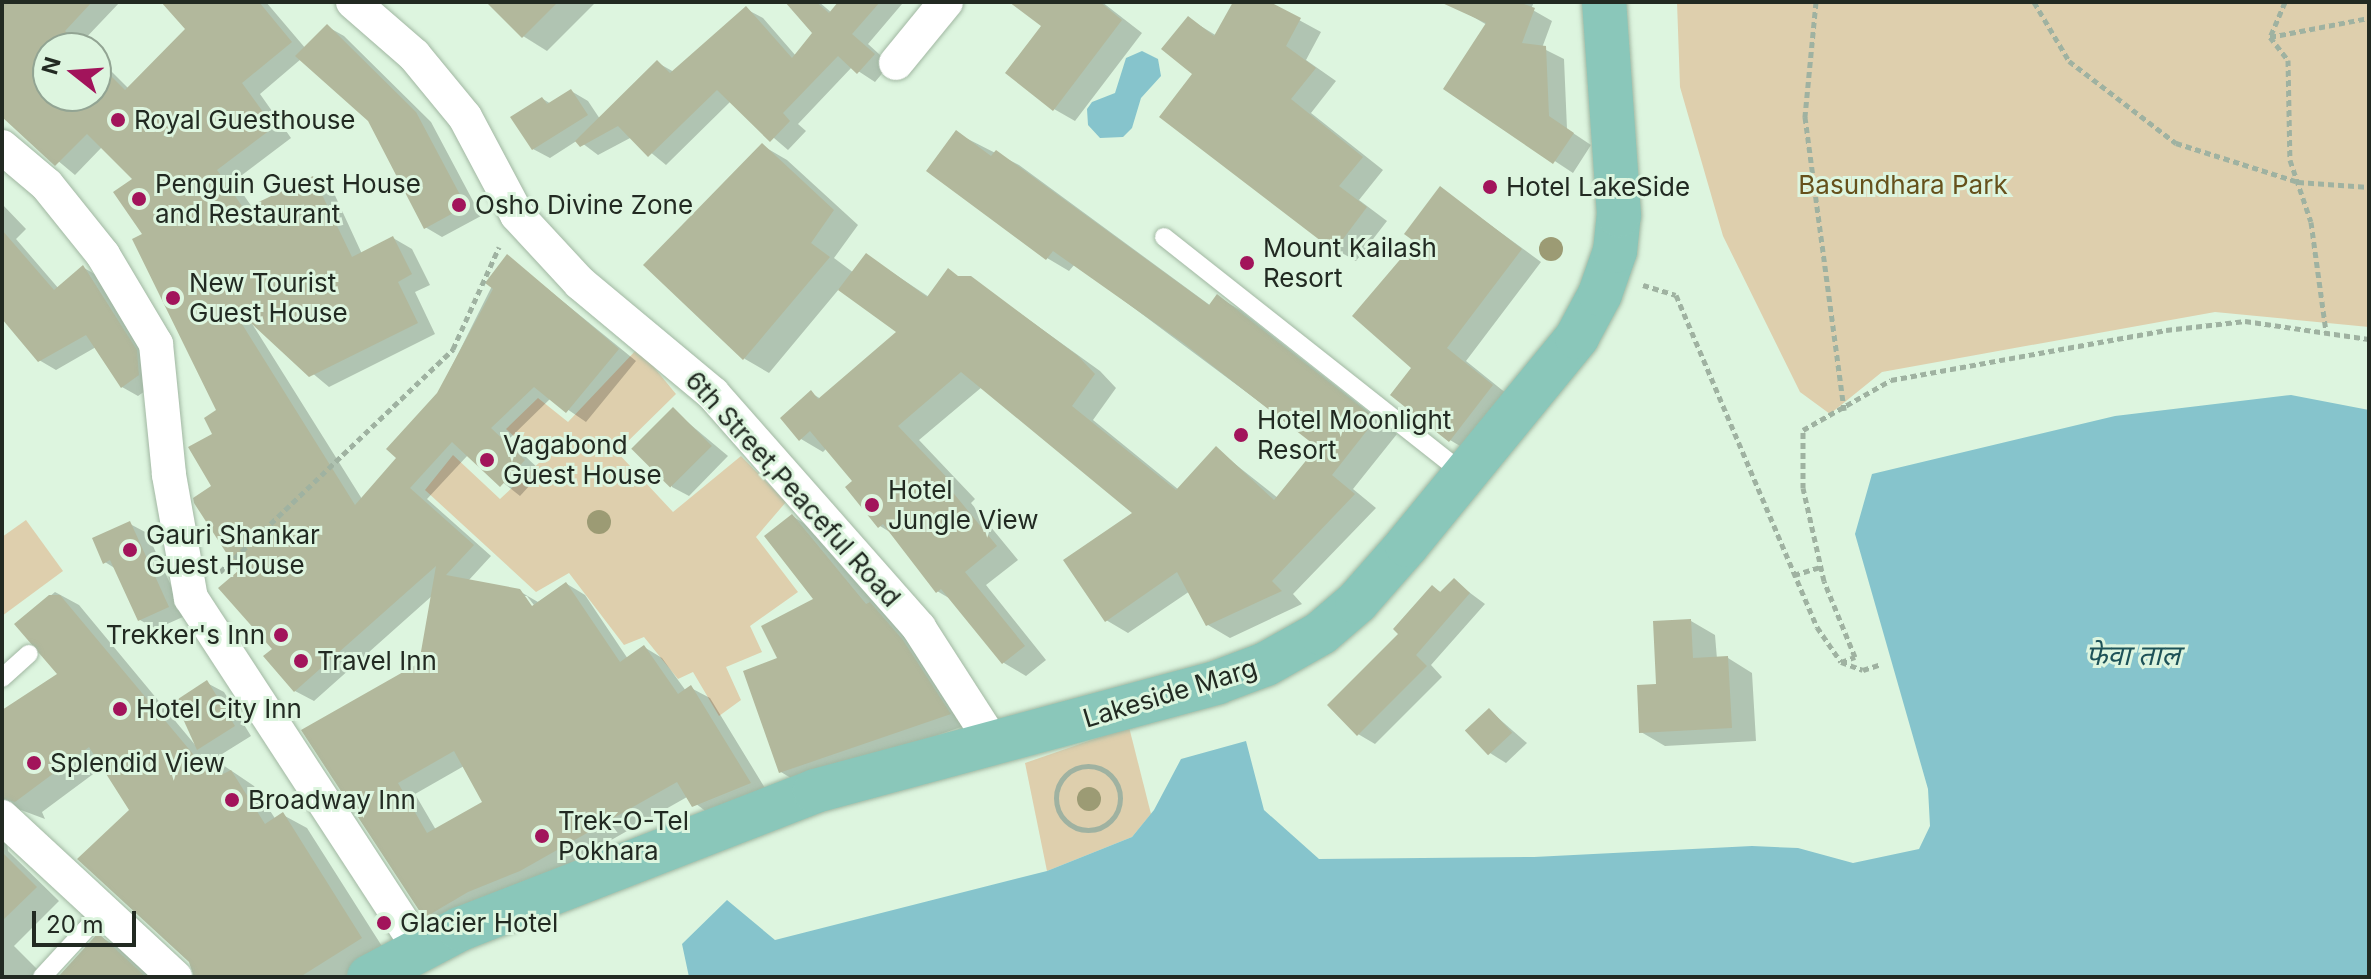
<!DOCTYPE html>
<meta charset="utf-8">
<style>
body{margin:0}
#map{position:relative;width:2371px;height:979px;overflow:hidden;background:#ddf5df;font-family:Inter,"Noto Sans Devanagari",sans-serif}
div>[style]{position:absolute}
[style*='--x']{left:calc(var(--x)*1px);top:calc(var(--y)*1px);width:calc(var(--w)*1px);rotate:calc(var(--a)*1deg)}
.green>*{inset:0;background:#decfad}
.water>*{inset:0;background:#86c4cc}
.shadow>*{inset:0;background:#0003}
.building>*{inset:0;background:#b2b89c;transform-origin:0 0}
.path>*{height:5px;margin-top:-2.5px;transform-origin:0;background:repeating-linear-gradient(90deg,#9fb2a1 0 6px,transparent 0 10px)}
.path>.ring{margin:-2.5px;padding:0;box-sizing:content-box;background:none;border:5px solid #9fb2a1;border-radius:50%}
.roads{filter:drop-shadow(0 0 2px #a1b7a2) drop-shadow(0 0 2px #a1b7a2)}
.lane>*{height:18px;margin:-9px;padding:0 9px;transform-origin:9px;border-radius:9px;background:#fff}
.street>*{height:34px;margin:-17px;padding:0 17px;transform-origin:17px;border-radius:17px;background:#fff}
.primary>*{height:44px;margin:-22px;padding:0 22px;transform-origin:22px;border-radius:22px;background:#8ac7ba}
.trees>*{width:24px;height:24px;margin:-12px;border-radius:50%;background:#9c9b74}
.dots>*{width:22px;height:22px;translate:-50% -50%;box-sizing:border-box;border:4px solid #ddf5df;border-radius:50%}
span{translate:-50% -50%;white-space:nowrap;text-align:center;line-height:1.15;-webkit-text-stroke:6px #ddf5df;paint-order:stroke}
.poi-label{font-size:26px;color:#222a22}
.left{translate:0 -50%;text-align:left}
.right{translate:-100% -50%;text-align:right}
.park-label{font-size:26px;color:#66511c}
.street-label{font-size:26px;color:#222a22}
.water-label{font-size:28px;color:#1d5258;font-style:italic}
.frame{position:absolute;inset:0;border:4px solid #222a22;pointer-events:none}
.north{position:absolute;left:32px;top:32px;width:80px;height:80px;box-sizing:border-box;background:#ddf5df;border:2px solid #92a493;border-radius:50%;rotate:287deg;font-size:22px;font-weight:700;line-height:32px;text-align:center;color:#222a22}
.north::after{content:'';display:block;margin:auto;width:28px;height:36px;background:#a2145b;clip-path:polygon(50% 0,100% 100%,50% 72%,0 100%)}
.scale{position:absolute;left:32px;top:911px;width:104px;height:36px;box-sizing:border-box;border:4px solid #222a22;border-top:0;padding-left:10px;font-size:24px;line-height:28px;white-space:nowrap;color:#222a22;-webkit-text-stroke:6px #ddf5df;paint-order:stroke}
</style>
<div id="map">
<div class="green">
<i style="clip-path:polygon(1677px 2px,2369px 2px,2369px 327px,2215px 312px,1882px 372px,1830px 414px,1800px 392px,1723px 236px,1680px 87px)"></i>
<i style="clip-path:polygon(638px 348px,676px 394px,617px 452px,673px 512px,741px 456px,786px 502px,756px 537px,798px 592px,750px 626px,762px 652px,726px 667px,741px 700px,719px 716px,693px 672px,678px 679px,644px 637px,624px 645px,569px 573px,536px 592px,425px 490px,453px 455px,500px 499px,541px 461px,506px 429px,538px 398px,568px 422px)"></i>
<i style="clip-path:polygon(26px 520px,63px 571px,2px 616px,2px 537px)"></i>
<i style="clip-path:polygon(1129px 727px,1151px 814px,1132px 837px,1047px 871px,1025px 763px)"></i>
</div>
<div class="water">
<i style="clip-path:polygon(1142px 51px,1158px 59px,1161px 76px,1141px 98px,1132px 128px,1123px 137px,1100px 138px,1088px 125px,1087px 109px,1092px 102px,1115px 93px,1126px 58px)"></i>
<i style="clip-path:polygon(2291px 395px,2369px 410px,2369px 977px,689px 977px,682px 944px,727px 900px,775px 940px,1047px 871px,1132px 837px,1154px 810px,1181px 759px,1246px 741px,1264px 810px,1319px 859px,1534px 857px,1752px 846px,1798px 848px,1853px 863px,1919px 849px,1930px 826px,1928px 789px,1855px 534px,1872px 474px,2115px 416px)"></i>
</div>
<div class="shadow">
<i style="clip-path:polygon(evenodd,2px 2px,120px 2px,82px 42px,88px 48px,48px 48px,48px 96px,96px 96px,96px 56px,129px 89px,188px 29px,176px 2px,266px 2px,306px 49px,328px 27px,344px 36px,431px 122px,481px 216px,442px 237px,425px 227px,369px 120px,301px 59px,260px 94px,291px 138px,234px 181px,252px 207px,313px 178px,332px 189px,362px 254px,393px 238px,412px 249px,430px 285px,415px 292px,435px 334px,329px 387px,251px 322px,362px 499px,398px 458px,438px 394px,507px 256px,636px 361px,586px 422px,551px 398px,508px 440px,542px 472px,520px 496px,468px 455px,427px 499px,491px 556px,468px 581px,519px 591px,538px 602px,567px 584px,585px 595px,628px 659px,644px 647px,662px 658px,686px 691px,691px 688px,710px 698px,768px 793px,712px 816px,687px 797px,539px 881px,444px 927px,425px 917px,304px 730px,421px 664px,433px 595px,314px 701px,295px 691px,240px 571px,213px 487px,218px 411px,145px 235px,135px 179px,102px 147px,75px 175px,2px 114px,2px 2px,522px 596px,527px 596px,540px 613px,537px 615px,522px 596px,2px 2px,464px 766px,485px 803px,436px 830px,415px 794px,464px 766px)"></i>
<i style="clip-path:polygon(489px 2px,596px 2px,547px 51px,523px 36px)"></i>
<i style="clip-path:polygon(787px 2px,819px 2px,832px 13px,841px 2px,902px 4px,868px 44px,890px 64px,875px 82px,852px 67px,798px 124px,806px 131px,788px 150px,731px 101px,666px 165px,632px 137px,598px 155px,578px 140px,550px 158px,533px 149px,543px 99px,551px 104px,571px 91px,588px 101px,600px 119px,658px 63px,674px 72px,746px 9px,763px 18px,796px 56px,815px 33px)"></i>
<i style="clip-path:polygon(1013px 2px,1102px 2px,1142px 33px,1075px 121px,1054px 109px,1043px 26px)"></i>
<i style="clip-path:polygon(1235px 2px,1266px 2px,1321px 32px,1306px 60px,1336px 81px,1311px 113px,1383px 170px,1359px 200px,1387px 221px,1356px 261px,1335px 249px,1195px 73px,1189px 19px,1217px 36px)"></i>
<i style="clip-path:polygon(1448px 2px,1534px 2px,1531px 9px,1552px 21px,1542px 48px,1564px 59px,1567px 129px,1591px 145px,1573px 173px,1445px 89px,1487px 25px)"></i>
<i style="clip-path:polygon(956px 133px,1019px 165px,1211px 306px,1218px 297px,1240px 310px,1397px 434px,1353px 489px,1376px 508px,1293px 594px,1302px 604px,1230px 638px,1208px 625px,1190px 591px,1128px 633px,1106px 620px,1136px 513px,982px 387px,919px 440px,975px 499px,971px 503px,1018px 560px,986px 585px,1046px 660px,1026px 676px,1004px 663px,954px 601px,937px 591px,893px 534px,880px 526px,855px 481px,827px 448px,823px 452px,801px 439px,811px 393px,821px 399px,899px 332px,839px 289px,769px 373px,745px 359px,645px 265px,763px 146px,787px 160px,858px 225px,834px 258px,854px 273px,866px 255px,929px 297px,971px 278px,1100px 371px,1116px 388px,1093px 420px,1179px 490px,1216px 449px,1278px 498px,1320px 447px,1075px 264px,1069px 271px,1047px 258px)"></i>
<i style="clip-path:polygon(1441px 189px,1541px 262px,1466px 361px,1512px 398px,1470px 452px,1450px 440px,1414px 367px,1418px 242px)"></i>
<i style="clip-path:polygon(2px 204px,26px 229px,16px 239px,59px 289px,84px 268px,100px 277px,152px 361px,155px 384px,138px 396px,122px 387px,96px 347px,56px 370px,39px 360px,2px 317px)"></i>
<i style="clip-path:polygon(673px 410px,728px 456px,689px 496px,672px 487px)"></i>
<i style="clip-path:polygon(792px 516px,810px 527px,921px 653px,967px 725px,799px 783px,781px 772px,780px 659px,816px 599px)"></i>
<i style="clip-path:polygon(130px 524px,147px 533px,185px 616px,156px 629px,140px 620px,116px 569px,105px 562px)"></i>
<i style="clip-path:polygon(1454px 581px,1485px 604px,1431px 665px,1442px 677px,1375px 744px,1358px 734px,1401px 634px,1432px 587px,1442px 593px)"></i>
<i style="clip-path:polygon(55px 592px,79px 605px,196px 746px,207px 683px,224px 692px,251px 736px,214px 759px,254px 786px,276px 820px,283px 815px,307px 828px,385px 951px,344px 977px,195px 977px,132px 810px,104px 766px,42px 812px,45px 819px,21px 810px,5px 825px,8px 851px,59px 901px,14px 946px,45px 977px,2px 977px,2px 713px,60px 674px,17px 624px)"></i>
<i style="clip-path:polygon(1691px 621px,1715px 635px,1717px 659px,1728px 658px,1752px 673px,1756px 741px,1665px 746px,1641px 732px)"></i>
<i style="clip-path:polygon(1489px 710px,1527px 743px,1506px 763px,1490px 753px)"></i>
<i style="clip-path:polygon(99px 936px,122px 949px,153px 977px,61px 977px)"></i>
</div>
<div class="building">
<i style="clip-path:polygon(evenodd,2px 2px,92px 2px,65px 31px,83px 48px,48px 48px,48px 96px,96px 96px,96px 61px,125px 90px,185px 29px,161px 2px,259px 2px,292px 42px,242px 83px,274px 127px,217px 170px,244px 209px,313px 176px,352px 257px,393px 236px,412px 274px,398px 282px,418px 323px,309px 377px,240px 313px,237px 316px,355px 505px,396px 458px,386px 449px,437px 393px,493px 289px,485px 283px,507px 254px,619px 349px,566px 413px,534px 387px,491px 428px,525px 460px,500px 487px,452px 442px,410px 488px,474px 545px,446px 575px,520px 589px,532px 606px,566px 582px,620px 662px,644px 645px,678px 694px,691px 685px,751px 783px,692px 807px,677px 782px,520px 871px,468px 892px,424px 918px,301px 730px,419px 663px,436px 566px,294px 692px,263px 656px,272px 649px,218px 588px,238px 571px,194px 503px,193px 498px,211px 486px,188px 447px,212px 434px,204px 418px,216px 410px,132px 239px,142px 234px,113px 192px,132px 179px,87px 134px,55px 166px,2px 117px,2px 2px,454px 751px,482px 802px,427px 833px,398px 783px,454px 751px)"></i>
<i style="clip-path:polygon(486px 2px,558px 2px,522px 38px)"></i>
<i style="clip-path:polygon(785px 2px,816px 2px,829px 13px,838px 2px,880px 2px,852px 34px,875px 54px,857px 74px,838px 56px,783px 113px,790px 121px,770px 142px,717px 90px,648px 157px,618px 126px,580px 147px,575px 141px,657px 60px,670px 73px,746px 6px,792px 58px,812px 33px)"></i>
<i style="clip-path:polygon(1009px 2px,1100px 2px,1122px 20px,1053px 111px,1005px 73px,1041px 26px)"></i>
<i style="clip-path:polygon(1233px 2px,1270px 2px,1301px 18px,1286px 46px,1316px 68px,1291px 99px,1363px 157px,1339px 186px,1367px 207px,1334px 251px,1159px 117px,1192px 74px,1161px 49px,1188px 16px,1214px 36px)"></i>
<i style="clip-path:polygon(1440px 2px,1518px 2px,1535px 8px,1522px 43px,1546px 46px,1549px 116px,1574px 133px,1553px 164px,1443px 89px,1486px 23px)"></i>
<i style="clip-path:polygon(327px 24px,416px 112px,466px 206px,424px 229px,368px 121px,295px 56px)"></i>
<i style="clip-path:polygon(571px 89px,588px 115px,532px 150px,510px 117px,542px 97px,547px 104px)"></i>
<i style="clip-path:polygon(956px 130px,991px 156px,996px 150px,1209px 305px,1217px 294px,1376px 419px,1332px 475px,1355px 494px,1272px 581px,1282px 591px,1206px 626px,1177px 572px,1105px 622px,1063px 560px,1132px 513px,961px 372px,898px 426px,954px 485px,950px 489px,997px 546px,965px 572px,1025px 646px,1002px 664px,941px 589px,936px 593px,883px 524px,878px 528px,845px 487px,852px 481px,810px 431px,799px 441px,780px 418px,811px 390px,818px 399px,896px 332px,838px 290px,866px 253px,927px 297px,948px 268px,958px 276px,971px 276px,1078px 356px,1095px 374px,1072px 406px,1176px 490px,1216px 446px,1274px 500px,1317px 447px,1182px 342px,1053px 251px,1046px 260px,926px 171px)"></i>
<i style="clip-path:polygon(762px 143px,834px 210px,811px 243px,830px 257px,743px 360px,643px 265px)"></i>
<i style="clip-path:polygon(1440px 186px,1522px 249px,1447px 348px,1493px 385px,1449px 442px,1390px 395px,1411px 368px,1352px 316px,1415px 242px,1404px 234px)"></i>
<i style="clip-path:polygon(2px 230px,54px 290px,83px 265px,137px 350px,139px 375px,121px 388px,86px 335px,38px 362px,2px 319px)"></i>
<i style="left:673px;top:407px;width:55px;height:59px;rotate:45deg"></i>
<i style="clip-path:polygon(792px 514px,866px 604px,870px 602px,903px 640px,951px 714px,779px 773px,743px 671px,777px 658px,761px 626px,813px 599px,764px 536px)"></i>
<i style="clip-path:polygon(130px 521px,169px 607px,138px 621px,110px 560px,103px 564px,92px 538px)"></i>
<i style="clip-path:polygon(1454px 578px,1470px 593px,1416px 655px,1427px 666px,1357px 736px,1327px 705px,1398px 634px,1393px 629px,1432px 585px,1440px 592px)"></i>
<i style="clip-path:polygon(49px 595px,60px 595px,198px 760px,208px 754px,223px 774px,231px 770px,265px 824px,283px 812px,362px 938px,300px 977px,194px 977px,189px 962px,77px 859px,129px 810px,89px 747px,15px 802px,2px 798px,2px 710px,57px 674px,14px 624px)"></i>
<i style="clip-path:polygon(1691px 619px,1693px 658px,1728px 656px,1732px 728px,1639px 733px,1637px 685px,1656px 684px,1653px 621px)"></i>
<i style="clip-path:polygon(207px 680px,235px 726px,197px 750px,175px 701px)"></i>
<i style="left:1489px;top:708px;width:34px;height:33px;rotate:47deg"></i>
<i style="clip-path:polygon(2px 852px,37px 887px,2px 921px)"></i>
<i style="clip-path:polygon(98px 933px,146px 977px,58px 977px)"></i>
</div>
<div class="path">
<i style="--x:1816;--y:2;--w:116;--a:95.5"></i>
<i style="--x:1805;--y:117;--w:296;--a:82.4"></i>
<i style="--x:2034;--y:2;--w:69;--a:59.3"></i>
<i style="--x:2069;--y:61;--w:135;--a:37.5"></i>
<i style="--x:2176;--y:143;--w:128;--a:17.7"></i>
<i style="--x:2298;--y:182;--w:71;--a:4"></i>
<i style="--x:2285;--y:2;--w:38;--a:113"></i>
<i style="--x:2270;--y:37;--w:101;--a:-10.9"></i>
<i style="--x:2270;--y:37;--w:29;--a:52"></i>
<i style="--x:2288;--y:60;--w:100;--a:88.9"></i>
<i style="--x:2290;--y:160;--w:65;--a:71.3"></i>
<i style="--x:2311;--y:222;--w:111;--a:82.2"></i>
<i style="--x:1643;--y:285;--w:34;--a:17"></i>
<i style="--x:1676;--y:295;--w:361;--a:67"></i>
<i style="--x:1817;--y:627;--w:42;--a:55.6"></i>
<i style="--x:1841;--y:662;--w:23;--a:20"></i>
<i style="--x:1863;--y:670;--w:19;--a:-18"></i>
<i style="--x:220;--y:572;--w:323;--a:-43.7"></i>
<i style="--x:453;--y:349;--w:112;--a:-65.7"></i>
<i style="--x:1794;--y:575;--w:28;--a:-17"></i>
<i style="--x:1841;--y:662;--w:15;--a:-20"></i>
<i style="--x:1855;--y:657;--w:82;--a:-112.2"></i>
<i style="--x:1824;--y:581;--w:95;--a:-102.7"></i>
<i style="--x:1803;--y:488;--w:58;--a:-90"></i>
<i style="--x:1803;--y:430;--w:101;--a:-29.6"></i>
<i style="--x:1891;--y:380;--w:280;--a:-10.3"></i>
<i style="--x:2166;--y:330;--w:80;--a:-6.5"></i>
<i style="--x:2245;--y:321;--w:125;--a:8.3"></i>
<i class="ring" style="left:1056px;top:766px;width:59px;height:59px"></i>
</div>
<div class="roads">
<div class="lane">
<i style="--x:1164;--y:237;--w:382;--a:38.3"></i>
<i style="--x:2;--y:678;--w:36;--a:-42"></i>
<i style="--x:42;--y:977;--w:87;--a:-47.3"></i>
</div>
<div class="street">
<i style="--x:353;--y:2;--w:81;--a:41"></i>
<i style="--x:414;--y:55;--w:80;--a:50.6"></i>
<i style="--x:465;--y:117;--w:111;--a:62"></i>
<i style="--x:517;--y:215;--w:93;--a:47.2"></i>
<i style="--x:580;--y:283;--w:173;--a:39.8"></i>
<i style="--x:713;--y:394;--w:312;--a:48.6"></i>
<i style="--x:919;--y:628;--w:139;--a:57.3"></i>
<i style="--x:896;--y:63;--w:79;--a:-50.7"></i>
<i style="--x:2;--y:147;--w:59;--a:40.2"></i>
<i style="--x:47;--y:185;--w:90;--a:51.3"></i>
<i style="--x:103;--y:255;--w:104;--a:59.2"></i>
<i style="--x:156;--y:344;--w:132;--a:84.3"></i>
<i style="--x:169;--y:475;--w:125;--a:79.9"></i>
<i style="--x:191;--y:598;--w:419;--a:56.9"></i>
<i style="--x:2;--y:817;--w:236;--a:42.8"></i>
</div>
<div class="primary">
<i style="--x:369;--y:977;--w:103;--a:-27.8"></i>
<i style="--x:460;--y:929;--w:381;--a:-21.2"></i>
<i style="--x:815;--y:791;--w:417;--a:-15.1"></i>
<i style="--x:1218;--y:682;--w:51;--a:-20.6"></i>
<i style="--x:1266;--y:664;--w:63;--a:-29.4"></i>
<i style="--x:1321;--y:633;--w:48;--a:-40.7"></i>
<i style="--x:1357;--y:602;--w:76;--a:-48.7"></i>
<i style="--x:1407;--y:545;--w:269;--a:-50.7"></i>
<i style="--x:1577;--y:337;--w:49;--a:-61.9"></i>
<i style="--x:1600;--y:294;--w:46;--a:-70.8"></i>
<i style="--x:1615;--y:251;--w:36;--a:-84"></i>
<i style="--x:1619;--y:215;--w:214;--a:-94"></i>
</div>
</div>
<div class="trees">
<i style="left:1551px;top:249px"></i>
<i style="left:599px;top:522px"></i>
<i style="left:1089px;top:799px"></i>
</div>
<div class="dots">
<i style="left:118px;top:120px;background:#a2145b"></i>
<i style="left:1490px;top:187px;background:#a2145b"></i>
<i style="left:139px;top:199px;background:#a2145b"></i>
<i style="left:459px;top:205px;background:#a2145b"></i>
<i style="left:1247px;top:263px;background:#a2145b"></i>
<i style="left:173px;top:298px;background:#a2145b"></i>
<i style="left:1241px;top:435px;background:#a2145b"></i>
<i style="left:487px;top:460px;background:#a2145b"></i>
<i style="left:872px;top:505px;background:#a2145b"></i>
<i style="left:130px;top:550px;background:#a2145b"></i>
<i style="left:281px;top:635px;background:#a2145b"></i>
<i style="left:301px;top:661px;background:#a2145b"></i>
<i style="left:120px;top:709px;background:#a2145b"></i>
<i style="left:34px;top:763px;background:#a2145b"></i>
<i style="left:232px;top:800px;background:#a2145b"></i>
<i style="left:542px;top:836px;background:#a2145b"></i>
<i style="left:384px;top:923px;background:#a2145b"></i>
</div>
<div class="poi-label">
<span class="left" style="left:134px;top:120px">Royal Guesthouse</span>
<span class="left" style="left:155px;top:199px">Penguin Guest House<br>and Restaurant</span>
<span class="left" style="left:1506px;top:187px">Hotel LakeSide</span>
<span class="left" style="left:475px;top:205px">Osho Divine Zone</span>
<span class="left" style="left:1263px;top:263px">Mount Kailash<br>Resort</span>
<span class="left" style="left:189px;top:298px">New Tourist<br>Guest House</span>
<span class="left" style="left:1257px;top:435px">Hotel Moonlight<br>Resort</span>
<span class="left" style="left:503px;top:460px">Vagabond<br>Guest House</span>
<span class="left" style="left:888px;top:505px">Hotel<br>Jungle View</span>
<span class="left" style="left:146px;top:550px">Gauri Shankar<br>Guest House</span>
<span class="right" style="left:265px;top:635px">Trekker's Inn</span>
<span class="left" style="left:317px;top:661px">Travel Inn</span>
<span class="left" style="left:136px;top:709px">Hotel City Inn</span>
<span class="left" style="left:50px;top:763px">Splendid View</span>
<span class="left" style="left:248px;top:800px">Broadway Inn</span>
<span class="left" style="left:558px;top:836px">Trek-O-Tel<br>Pokhara</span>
<span class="left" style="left:400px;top:923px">Glacier Hotel</span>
</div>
<div class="park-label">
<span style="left:1903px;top:185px">Basundhara Park</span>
</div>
<div class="street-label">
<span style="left:793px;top:489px;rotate:48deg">6th Street,Peaceful Road</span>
<span style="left:1170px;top:693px;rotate:-17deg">Lakeside Marg</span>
</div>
<div class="water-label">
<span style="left:2133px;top:655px">फेवा ताल</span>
</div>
<div class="frame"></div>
<div class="north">N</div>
<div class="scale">20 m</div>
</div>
